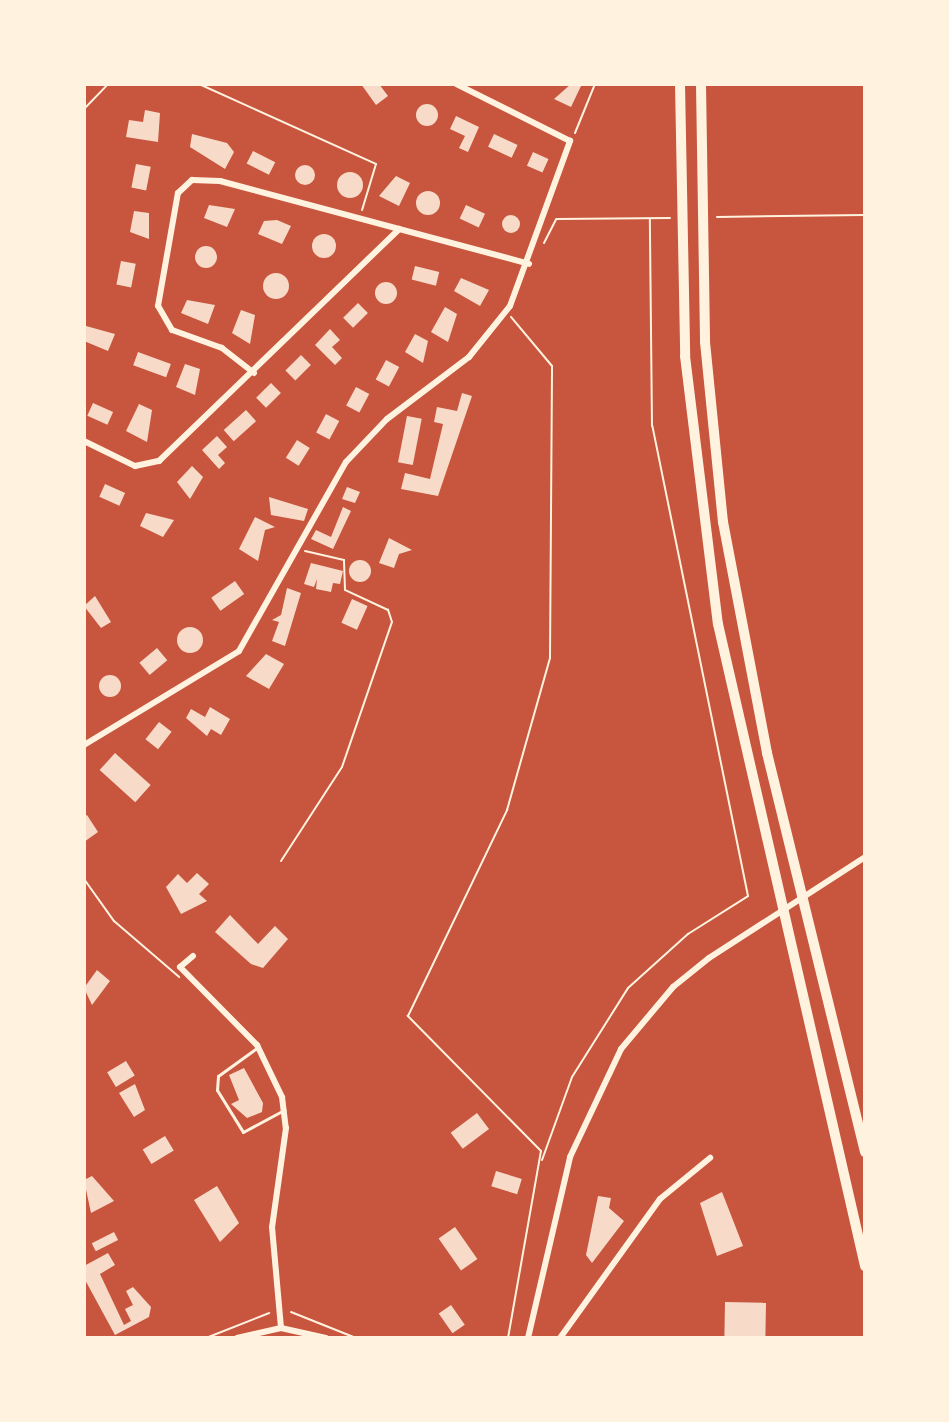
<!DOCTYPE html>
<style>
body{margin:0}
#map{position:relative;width:949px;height:1422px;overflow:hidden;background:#c8553d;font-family:Inter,sans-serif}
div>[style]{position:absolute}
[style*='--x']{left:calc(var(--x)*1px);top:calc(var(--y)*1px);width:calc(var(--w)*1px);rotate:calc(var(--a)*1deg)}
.building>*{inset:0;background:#f7dbc8;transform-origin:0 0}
.round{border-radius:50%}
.path>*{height:2px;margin:-1px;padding:0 1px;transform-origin:1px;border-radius:1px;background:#fff3e0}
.service>*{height:3px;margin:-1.5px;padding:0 1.5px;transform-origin:1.5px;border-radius:1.5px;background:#fff3e0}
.minor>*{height:6px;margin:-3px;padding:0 3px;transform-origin:3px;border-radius:3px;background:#fff3e0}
.trunk>*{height:10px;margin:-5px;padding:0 5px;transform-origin:5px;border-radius:5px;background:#fff3e0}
span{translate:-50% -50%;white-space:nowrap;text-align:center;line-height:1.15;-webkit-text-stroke:7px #fff3e0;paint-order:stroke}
.frame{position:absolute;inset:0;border:86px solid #fff3e0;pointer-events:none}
</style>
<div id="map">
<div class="building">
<i style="clip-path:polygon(361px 84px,379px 84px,388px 96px,376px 105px)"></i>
<i style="clip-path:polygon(571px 84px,581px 86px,571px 107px,554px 99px)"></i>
<i class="round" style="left:416px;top:104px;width:22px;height:22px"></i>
<i style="clip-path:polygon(145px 110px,160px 113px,158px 142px,126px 137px,129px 120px,143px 122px)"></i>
<i style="clip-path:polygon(456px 116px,479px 127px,468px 152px,459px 148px,465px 136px,450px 129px)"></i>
<i style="clip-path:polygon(192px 134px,227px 143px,234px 152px,225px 169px,190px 147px)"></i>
<i style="left:494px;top:134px;width:26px;height:14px;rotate:25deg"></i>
<i style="left:253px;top:151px;width:25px;height:14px;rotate:27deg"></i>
<i style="left:533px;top:152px;width:17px;height:15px;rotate:24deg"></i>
<i style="left:136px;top:164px;width:15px;height:24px;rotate:11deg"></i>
<i class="round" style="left:295px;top:165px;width:20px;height:20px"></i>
<i class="round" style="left:337px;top:172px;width:26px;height:26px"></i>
<i style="clip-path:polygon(396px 176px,410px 183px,399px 206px,379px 196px)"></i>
<i class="round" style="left:416px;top:191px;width:24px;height:24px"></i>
<i style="clip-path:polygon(209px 205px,235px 209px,227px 227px,204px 218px)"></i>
<i style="left:466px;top:205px;width:21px;height:15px;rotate:25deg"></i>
<i style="clip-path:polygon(134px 211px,149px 213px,149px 239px,130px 232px)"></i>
<i class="round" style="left:502px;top:215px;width:18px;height:18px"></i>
<i style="clip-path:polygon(277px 220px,291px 226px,282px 244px,258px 234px,264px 221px)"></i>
<i class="round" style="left:312px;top:234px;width:24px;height:24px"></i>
<i class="round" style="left:195px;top:246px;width:22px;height:22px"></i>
<i style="left:121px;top:261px;width:15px;height:24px;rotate:11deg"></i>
<i style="left:415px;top:266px;width:25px;height:14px;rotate:14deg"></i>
<i class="round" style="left:263px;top:273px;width:26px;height:26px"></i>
<i style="clip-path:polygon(461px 278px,489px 290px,480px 306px,454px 291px)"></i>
<i class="round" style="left:375px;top:282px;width:22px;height:22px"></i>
<i style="clip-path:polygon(187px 300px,215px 305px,208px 324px,181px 313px)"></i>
<i style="left:358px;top:303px;width:14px;height:21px;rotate:45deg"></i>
<i style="clip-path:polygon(445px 307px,457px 314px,448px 342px,431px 332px)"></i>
<i style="clip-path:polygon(241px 310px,255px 315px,250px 344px,232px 333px)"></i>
<i style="clip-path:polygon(86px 326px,115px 334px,108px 351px,84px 341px)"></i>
<i style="clip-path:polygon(330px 329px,340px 340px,332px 347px,342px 358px,335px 365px,315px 345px)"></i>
<i style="clip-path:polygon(415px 334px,428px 341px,423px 363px,405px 352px)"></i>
<i style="left:138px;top:352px;width:35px;height:14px;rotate:20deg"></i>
<i style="left:301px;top:355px;width:14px;height:22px;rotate:45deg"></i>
<i style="left:386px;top:360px;width:15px;height:22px;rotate:28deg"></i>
<i style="clip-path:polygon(185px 364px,200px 369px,195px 395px,176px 387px)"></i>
<i style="left:271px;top:383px;width:14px;height:21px;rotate:45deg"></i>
<i style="left:356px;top:387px;width:15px;height:21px;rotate:28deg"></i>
<i style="clip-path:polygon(462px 393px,472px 396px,438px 496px,401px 489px,405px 473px,430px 479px,443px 424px,434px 422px,437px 407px,457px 411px)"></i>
<i style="left:93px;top:403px;width:22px;height:14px;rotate:24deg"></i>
<i style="clip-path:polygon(139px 404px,152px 410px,147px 442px,126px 431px)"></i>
<i style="left:246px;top:410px;width:15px;height:30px;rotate:48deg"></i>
<i style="left:326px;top:414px;width:15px;height:21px;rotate:28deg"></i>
<i style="left:407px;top:416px;width:15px;height:47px;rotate:11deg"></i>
<i style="clip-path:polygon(217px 436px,227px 447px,218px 455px,225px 463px,219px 469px,202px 450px)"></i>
<i style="left:297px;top:440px;width:15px;height:21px;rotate:32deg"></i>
<i style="clip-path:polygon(192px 466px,203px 477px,190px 499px,177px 482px)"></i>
<i style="left:105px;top:484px;width:22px;height:14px;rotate:24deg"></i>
<i style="clip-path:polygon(347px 487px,360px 492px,355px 503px,342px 499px)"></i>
<i style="clip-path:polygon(269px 497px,308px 509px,304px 521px,271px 515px)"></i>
<i style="clip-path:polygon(343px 507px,351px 511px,333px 549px,311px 539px,316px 530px,331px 537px)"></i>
<i style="clip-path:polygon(146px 513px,174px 520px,163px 537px,140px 526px)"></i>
<i style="clip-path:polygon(255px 517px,275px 527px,265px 530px,258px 561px,239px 549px)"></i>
<i style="clip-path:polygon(389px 538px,412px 550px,399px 554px,394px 568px,379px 563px)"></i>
<i class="round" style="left:349px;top:560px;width:22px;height:22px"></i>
<i style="clip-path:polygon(311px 563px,343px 571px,340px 584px,333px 583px,331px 592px,316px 589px,317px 579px,314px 587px,304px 584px)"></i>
<i style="left:235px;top:581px;width:16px;height:29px;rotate:55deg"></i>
<i style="clip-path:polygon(287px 588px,301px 593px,285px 646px,272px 641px,279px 622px,272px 620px,281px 615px)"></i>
<i style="clip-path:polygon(95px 596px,111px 622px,101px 628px,84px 606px)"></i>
<i style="left:352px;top:599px;width:17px;height:26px;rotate:24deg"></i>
<i class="round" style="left:177px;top:627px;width:26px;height:26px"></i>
<i style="left:157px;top:648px;width:16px;height:23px;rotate:50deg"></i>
<i style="clip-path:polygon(266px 654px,284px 664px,269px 689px,246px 676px)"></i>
<i class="round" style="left:99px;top:675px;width:22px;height:22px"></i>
<i style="clip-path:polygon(210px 707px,230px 719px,221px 735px,211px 729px,207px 736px,186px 718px,191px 709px,205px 717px)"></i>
<i style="left:159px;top:722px;width:16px;height:22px;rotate:38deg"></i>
<i style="left:115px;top:753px;width:48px;height:23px;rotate:42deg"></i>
<i style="clip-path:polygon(87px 815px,98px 832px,84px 842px,84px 817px)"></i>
<i style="clip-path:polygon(197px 873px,209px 884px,199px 894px,207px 901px,181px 914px,166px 887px,178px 874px,187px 883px)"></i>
<i style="clip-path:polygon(230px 915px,258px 944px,275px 926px,288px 939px,263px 968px,251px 964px,215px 932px)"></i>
<i style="clip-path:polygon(97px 970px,110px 981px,92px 1005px,84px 988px)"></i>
<i style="left:126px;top:1061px;width:17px;height:22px;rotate:59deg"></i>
<i style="clip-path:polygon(244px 1068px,263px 1103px,262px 1112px,247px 1118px,231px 1104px,239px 1100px,229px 1075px)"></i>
<i style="clip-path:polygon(135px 1084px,145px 1110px,134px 1117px,119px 1093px)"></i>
<i style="left:477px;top:1113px;width:20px;height:33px;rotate:53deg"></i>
<i style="left:165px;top:1136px;width:17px;height:26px;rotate:59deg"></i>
<i style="left:496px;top:1171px;width:27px;height:16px;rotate:17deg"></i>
<i style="clip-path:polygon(92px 1176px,114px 1201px,91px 1213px,84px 1180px)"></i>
<i style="clip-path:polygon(217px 1186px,239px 1223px,220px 1242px,194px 1200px)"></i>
<i style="clip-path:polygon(722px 1192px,743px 1246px,717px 1256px,700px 1203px)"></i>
<i style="clip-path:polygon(598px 1196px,611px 1198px,609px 1208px,624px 1221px,592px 1263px,586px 1255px)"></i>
<i style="left:455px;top:1227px;width:39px;height:20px;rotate:55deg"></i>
<i style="left:114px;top:1232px;width:9px;height:25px;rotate:63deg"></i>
<i style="clip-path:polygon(108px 1253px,115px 1265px,100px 1274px,124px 1325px,131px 1321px,125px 1309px,133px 1305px,126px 1291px,133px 1287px,151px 1307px,149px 1317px,115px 1335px,84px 1278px,84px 1266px)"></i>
<i style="left:725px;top:1302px;width:41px;height:36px;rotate:1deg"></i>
<i style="left:451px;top:1305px;width:24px;height:15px;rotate:55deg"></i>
</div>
<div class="path">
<i style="--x:199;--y:84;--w:194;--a:24.3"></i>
<i style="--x:376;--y:164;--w:48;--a:106.9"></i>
<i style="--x:84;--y:109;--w:35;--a:-46"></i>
<i style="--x:575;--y:133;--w:53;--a:-67.8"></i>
<i style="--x:717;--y:217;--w:148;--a:-0.8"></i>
<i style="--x:557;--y:219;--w:113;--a:-0.5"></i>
<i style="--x:544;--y:243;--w:27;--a:-63"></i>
<i style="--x:281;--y:861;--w:112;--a:-57"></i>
<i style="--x:342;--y:767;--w:153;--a:-71"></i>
<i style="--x:392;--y:622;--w:13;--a:-108"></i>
<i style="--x:388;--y:610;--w:47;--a:-155.1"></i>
<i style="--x:345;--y:590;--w:30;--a:-92"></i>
<i style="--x:344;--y:560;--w:40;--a:-167"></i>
<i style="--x:84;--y:879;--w:52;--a:54.5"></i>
<i style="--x:114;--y:921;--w:86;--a:40.7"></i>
<i style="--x:542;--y:1160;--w:88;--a:-70.1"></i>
<i style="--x:572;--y:1077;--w:105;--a:-57.8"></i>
<i style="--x:628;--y:988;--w:81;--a:-42"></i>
<i style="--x:688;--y:934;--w:71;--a:-32.3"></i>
<i style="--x:748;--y:896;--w:480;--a:-101.5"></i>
<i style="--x:652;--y:426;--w:207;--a:-90.6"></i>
<i style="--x:291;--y:1312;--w:70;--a:21.8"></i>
<i style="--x:206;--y:1338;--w:68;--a:-21.6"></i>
<i style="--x:508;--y:1338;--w:190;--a:-80"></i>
<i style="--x:541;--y:1151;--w:190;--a:-134.6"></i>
<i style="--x:408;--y:1016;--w:229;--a:-64.3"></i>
<i style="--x:507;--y:810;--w:158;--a:-74.2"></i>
<i style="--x:550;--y:658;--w:292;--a:-89.6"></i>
<i style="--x:552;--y:366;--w:64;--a:-129.9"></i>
</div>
<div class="service">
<i style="--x:258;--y:1047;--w:49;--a:144.1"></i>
<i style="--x:218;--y:1076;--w:14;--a:94"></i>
<i style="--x:217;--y:1090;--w:49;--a:58.2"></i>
<i style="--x:243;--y:1132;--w:47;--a:-28.2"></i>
</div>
<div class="minor">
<i style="--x:254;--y:373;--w:41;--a:-142"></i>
<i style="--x:222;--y:348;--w:53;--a:-160.2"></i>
<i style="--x:172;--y:330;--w:28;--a:-120"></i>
<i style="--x:158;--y:306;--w:115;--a:-80"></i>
<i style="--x:178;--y:193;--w:19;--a:-43"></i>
<i style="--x:192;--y:180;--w:28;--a:2"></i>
<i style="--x:220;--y:181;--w:320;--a:15"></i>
<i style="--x:84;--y:441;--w:57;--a:26.1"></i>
<i style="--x:135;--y:466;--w:25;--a:-12"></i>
<i style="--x:159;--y:461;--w:334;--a:-44"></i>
<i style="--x:84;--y:745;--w:181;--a:-31.2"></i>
<i style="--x:239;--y:651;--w:217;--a:-60.5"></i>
<i style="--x:346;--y:462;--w:59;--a:-46.4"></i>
<i style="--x:387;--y:419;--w:103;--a:-37.1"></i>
<i style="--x:469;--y:357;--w:65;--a:-51.2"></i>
<i style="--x:510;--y:306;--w:176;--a:-70"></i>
<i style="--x:570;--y:141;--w:127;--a:-153.4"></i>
<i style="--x:193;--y:956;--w:17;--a:140"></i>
<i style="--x:180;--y:967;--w:110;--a:45.4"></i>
<i style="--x:257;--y:1045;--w:58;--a:64.3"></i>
<i style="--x:282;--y:1097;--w:31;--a:83"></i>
<i style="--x:286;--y:1128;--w:100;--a:98"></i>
<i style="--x:272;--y:1227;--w:101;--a:84.9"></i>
<i style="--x:237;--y:1338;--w:45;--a:-12.8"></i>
<i style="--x:281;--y:1328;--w:46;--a:12.5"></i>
<i style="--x:528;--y:1338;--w:186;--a:-76.9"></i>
<i style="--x:570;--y:1157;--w:119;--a:-64.7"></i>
<i style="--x:621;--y:1049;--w:81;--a:-50"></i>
<i style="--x:673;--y:987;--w:46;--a:-38.9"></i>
<i style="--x:709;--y:958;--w:186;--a:-32.9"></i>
<i style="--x:560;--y:1338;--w:171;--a:-54.3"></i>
<i style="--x:660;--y:1199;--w:65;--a:-39.4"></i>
</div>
<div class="trunk">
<i style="--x:680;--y:84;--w:272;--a:88.9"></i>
<i style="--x:685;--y:356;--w:270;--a:83"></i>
<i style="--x:718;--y:624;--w:659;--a:77.1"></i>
<i style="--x:701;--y:84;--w:258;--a:89.1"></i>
<i style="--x:705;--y:342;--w:181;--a:84.3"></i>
<i style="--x:723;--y:522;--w:235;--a:79.2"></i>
<i style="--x:767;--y:753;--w:411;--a:76.2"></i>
</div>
<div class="frame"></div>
</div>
